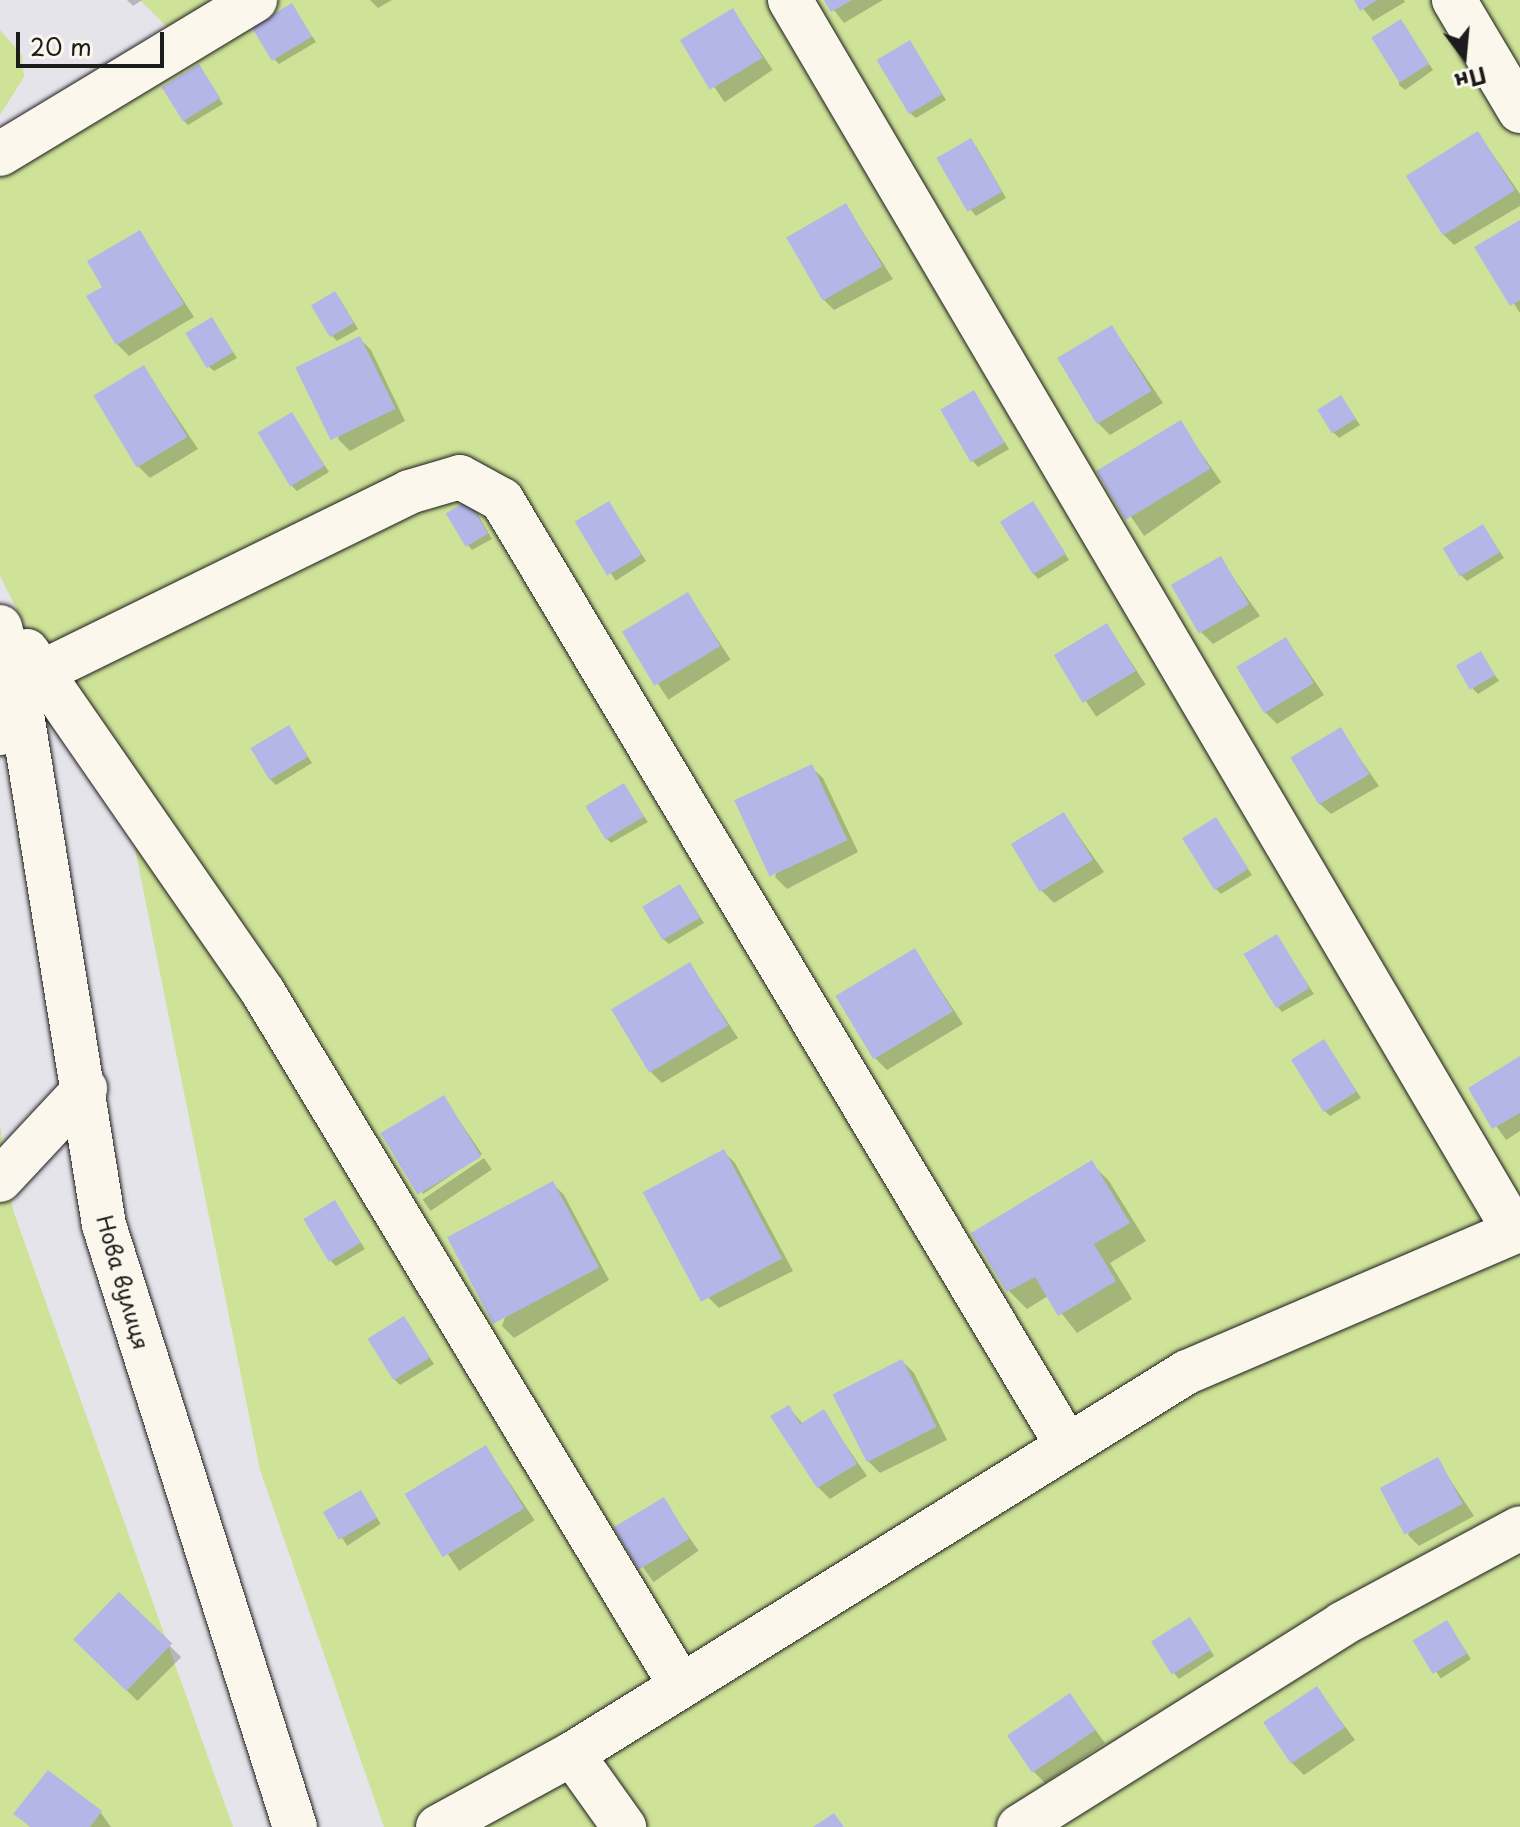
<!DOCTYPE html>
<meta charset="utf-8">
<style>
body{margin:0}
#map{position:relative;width:1520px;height:1827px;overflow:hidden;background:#e6e4eb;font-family:"Playpen Sans",sans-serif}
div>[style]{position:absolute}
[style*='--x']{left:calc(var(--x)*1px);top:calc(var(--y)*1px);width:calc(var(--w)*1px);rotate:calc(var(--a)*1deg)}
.green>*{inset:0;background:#cee398}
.shadow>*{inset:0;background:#0003;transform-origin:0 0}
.building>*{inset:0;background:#b5b6e8;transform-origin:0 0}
.roads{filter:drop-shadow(0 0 2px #1c1c1c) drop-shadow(0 0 2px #1c1c1c)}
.minor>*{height:44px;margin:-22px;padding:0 22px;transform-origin:22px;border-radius:22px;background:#fbf7ec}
.tertiary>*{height:44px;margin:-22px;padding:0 22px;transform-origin:22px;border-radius:22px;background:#fbf7ec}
span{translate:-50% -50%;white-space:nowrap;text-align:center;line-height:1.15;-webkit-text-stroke:6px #fbf7ec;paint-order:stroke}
.street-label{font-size:22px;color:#1c1c1c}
.north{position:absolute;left:1424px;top:16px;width:80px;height:80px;-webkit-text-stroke:6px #fbf7ec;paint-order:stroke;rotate:164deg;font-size:22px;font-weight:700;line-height:32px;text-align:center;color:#1c1c1c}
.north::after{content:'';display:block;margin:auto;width:28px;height:36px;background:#1c1c1c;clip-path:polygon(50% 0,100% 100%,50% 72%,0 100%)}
.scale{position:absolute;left:16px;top:32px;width:148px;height:36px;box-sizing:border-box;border:4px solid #1c1c1c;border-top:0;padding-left:10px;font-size:24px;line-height:28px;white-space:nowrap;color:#1c1c1c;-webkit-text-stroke:6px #fbf7ec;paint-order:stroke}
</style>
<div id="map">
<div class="green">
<i style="clip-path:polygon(140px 0,1520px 0,1520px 1827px,384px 1827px,260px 1470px,134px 844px,0 576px,0 165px,174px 34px)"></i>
<i style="clip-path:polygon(0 30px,22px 55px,24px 77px,0 115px)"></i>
<i style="clip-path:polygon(0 1125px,13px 1210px,233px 1827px,0 1827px)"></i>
</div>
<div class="shadow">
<i style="clip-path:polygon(127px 0,142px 0,133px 6px)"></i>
<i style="clip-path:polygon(370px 0,392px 0,378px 8px)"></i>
<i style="clip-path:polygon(826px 0,883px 0,844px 23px)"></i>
<i style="clip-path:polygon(1356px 0,1404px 0,1405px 2px,1373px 21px)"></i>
<i style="clip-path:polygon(291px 5px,316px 42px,279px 64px,274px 59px)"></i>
<i style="left:733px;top:11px;width:71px;height:58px;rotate:56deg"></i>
<i style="clip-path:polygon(1401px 21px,1433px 70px,1405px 90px,1399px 85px)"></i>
<i style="clip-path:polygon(910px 43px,946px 100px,916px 118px,910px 113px)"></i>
<i style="clip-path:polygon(199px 67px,223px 104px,188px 125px,183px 120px)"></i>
<i style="clip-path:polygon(1478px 133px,1520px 194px,1520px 206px,1454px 245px,1442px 233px)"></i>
<i style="clip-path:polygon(976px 146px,1006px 198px,976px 216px,971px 210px)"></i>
<i style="clip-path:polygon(846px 206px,893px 279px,834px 310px,822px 298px)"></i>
<i style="clip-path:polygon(1520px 222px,1520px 313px,1477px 247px)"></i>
<i style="clip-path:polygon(139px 232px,194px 317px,129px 356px,117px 344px)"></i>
<i style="clip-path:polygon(340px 299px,358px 329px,337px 341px,332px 336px)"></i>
<i style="clip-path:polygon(212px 320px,237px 358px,214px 371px,208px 366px)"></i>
<i style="clip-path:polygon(1112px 327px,1163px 403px,1110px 435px,1098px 423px)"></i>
<i style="clip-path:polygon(359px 338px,371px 350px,405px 421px,350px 451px,338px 439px)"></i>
<i style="clip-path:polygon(144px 368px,198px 449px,150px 478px,138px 466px)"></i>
<i style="clip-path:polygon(973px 393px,1009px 449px,978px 467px,973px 461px)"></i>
<i style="clip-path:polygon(1341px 397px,1360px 425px,1339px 438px,1333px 432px)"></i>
<i style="clip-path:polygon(291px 414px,329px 472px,297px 491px,292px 486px)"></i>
<i style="left:1180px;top:423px;width:72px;height:94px;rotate:55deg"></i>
<i style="left:609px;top:504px;width:68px;height:36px;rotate:57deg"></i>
<i style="clip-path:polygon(1033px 504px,1069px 560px,1038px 579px,1033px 573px)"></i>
<i style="clip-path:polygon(474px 508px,492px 539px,472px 550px,467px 544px)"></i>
<i style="clip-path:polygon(1483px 526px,1504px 558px,1467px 581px,1461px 575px)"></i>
<i style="clip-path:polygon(1220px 559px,1260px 616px,1213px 644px,1201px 632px)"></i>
<i style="left:688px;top:594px;width:78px;height:74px;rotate:57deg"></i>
<i style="left:1107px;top:625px;width:71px;height:59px;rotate:57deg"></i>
<i style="clip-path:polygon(1286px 639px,1324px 695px,1277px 724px,1265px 712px)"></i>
<i style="clip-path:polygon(1480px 654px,1499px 681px,1478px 694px,1473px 689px)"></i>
<i style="clip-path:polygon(289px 727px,312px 763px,276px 785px,270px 779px)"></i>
<i style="clip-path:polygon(1340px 730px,1379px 786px,1331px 814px,1319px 803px)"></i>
<i style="clip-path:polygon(811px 767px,823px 778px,858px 852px,787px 889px,775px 877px)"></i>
<i style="clip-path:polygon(623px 786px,648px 822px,611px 843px,606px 838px)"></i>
<i style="clip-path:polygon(1064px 815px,1104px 872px,1054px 903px,1042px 891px)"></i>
<i style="clip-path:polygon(1216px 819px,1252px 875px,1221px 894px,1216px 889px)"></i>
<i style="clip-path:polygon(680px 886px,704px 923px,669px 944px,663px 939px)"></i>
<i style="clip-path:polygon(1277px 937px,1314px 994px,1282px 1012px,1277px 1006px)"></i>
<i style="clip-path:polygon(915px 951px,963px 1024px,887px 1070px,875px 1058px)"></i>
<i style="clip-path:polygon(690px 965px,738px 1038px,662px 1083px,650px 1071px)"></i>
<i style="clip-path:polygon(1324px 1041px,1361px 1098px,1330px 1116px,1325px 1111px)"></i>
<i style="clip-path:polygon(1520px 1058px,1520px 1131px,1506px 1140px,1470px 1088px)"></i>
<i style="left:444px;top:1098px;width:68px;height:71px;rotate:56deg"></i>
<i style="clip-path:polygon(723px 1151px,735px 1163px,793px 1271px,719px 1308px,707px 1296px)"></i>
<i style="left:484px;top:1158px;width:14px;height:74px;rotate:56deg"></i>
<i style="clip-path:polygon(1091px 1163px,1109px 1181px,1146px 1241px,1110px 1263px,1132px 1299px,1077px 1333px,1048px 1296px,1027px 1309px,1009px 1291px,974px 1233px)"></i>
<i style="clip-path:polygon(552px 1183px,564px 1195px,609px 1280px,514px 1338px,502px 1326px)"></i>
<i style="clip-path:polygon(334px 1202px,365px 1249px,336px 1266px,331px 1261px)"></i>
<i style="clip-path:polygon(404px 1318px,434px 1364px,400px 1385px,394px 1379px)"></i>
<i style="clip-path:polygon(902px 1361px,914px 1373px,947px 1440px,880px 1473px,868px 1461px)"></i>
<i style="clip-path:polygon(788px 1407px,803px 1424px,823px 1412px,867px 1476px,830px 1499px,818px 1487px)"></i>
<i style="left:486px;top:1448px;width:87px;height:91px;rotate:56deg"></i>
<i style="clip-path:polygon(1437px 1460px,1474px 1516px,1419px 1546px,1408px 1535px)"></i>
<i style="left:360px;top:1492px;width:38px;height:40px;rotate:57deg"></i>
<i style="left:663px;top:1500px;width:62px;height:55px;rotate:55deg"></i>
<i style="left:119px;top:1595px;width:88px;height:62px;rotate:45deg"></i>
<i style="left:1447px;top:1622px;width:44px;height:36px;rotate:57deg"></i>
<i style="clip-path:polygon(1195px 1625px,1214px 1656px,1179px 1679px,1174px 1673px)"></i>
<i style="clip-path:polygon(1317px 1689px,1355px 1740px,1304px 1775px,1292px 1763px)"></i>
<i style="clip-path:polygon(1070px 1695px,1105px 1743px,1045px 1783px,1033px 1771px)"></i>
<i style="clip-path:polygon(48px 1772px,101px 1813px,111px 1827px,30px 1827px,16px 1813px)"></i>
</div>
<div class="building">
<i style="clip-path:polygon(824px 0,852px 0,831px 12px)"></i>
<i style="clip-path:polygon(1354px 0,1377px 0,1360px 11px)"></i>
<i style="left:292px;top:3px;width:39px;height:47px;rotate:59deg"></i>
<i style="left:733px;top:8px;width:58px;height:62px;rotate:59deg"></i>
<i style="left:1401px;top:19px;width:53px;height:35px;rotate:58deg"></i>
<i style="left:910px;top:40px;width:63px;height:39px;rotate:59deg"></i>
<i style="left:199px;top:64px;width:40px;height:44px;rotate:58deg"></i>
<i style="left:1478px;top:131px;width:70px;height:85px;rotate:58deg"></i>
<i style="left:971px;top:138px;width:62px;height:40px;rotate:60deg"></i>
<i style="left:846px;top:203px;width:73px;height:69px;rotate:60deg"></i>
<i style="clip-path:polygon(1520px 220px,1520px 300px,1510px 306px,1474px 247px)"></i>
<i style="clip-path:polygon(140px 230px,184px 304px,116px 345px,86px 296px,102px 287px,87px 261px)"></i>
<i style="left:335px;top:291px;width:37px;height:28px;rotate:59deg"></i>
<i style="left:212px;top:317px;width:41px;height:31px;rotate:59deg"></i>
<i style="left:1112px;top:325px;width:77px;height:64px;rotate:59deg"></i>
<i style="left:360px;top:336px;width:81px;height:72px;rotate:64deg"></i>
<i style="left:144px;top:365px;width:84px;height:59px;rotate:59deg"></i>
<i style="left:974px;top:390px;width:61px;height:39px;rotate:60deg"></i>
<i style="left:1341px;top:395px;width:28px;height:28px;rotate:58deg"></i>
<i style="left:292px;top:412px;width:63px;height:40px;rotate:59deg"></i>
<i style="left:1181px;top:420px;width:57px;height:99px;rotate:59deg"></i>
<i style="left:468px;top:500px;width:39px;height:26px;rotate:59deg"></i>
<i style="left:609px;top:501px;width:63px;height:40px;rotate:59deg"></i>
<i style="left:1033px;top:501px;width:62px;height:39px;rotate:58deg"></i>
<i style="left:1483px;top:524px;width:33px;height:47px;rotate:59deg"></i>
<i style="left:1221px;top:556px;width:56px;height:58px;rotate:60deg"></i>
<i style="left:688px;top:592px;width:63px;height:77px;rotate:59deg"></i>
<i style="left:1107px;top:623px;width:56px;height:62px;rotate:59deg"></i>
<i style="left:1286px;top:637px;width:54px;height:58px;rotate:59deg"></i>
<i style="left:1481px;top:651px;width:28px;height:29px;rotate:60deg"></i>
<i style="left:289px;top:725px;width:37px;height:45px;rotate:59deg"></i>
<i style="left:1341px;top:727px;width:55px;height:59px;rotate:59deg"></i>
<i style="left:812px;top:764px;width:84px;height:86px;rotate:65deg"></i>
<i style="left:624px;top:783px;width:39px;height:45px;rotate:59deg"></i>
<i style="left:1064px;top:812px;width:56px;height:62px;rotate:59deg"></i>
<i style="left:1216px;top:817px;width:61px;height:40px;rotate:58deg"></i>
<i style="left:680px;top:884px;width:39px;height:44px;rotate:59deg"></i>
<i style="left:1277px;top:934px;width:63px;height:39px;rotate:59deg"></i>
<i style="left:915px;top:948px;width:74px;height:93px;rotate:59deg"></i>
<i style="left:690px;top:962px;width:74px;height:92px;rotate:59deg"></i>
<i style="left:1324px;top:1039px;width:62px;height:39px;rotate:58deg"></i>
<i style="clip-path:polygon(1520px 1056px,1520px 1113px,1492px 1129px,1468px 1088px)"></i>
<i style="left:444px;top:1095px;width:72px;height:74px;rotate:59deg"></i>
<i style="left:724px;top:1149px;width:124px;height:92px;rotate:62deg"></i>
<i style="clip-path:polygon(1092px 1160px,1130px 1223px,1094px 1244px,1116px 1281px,1058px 1316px,1035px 1277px,1007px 1292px,971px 1233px)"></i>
<i style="left:553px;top:1181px;width:98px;height:120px;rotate:62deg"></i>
<i style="left:335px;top:1200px;width:50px;height:37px;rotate:59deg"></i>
<i style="left:404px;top:1316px;width:49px;height:43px;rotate:58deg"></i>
<i style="left:902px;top:1359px;width:76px;height:78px;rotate:63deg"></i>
<i style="clip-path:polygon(789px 1405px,800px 1424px,824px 1409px,857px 1464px,817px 1488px,770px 1416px)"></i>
<i style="left:486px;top:1445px;width:74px;height:95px;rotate:59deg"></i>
<i style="left:1438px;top:1457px;width:53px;height:66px;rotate:62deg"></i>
<i style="left:361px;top:1490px;width:32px;height:44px;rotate:60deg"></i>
<i style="left:664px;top:1497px;width:49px;height:59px;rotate:59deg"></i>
<i style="left:119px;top:1592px;width:74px;height:66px;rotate:44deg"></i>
<i style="left:1190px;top:1617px;width:39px;height:46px;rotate:58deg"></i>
<i style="left:1447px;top:1620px;width:39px;height:40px;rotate:59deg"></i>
<i style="left:1317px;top:1686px;width:50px;height:65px;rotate:56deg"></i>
<i style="left:1070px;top:1693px;width:45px;height:76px;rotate:56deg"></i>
<i style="clip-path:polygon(48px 1770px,102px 1811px,90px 1827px,31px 1827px,13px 1814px)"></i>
<i style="clip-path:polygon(834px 1813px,844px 1827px,813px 1827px)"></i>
</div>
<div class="roads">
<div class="minor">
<i style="--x:790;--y:0;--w:1429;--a:59.52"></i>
<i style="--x:1454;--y:0;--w:129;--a:59.3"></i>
<i style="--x:0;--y:154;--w:298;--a:-31.1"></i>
<i style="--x:27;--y:651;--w:415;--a:55.3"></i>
<i style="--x:263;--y:992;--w:810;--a:58.94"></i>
<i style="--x:0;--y:733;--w:74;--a:-55.5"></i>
<i style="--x:42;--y:672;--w:409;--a:-26.1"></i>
<i style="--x:409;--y:492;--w:53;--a:-16.4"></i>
<i style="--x:460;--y:477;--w:48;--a:28.7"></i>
<i style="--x:502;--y:500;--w:1101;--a:59.13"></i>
<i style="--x:0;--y:1180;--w:125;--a:-47"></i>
<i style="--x:572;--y:1754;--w:90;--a:54.5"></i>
<i style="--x:438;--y:1827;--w:153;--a:-28.6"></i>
<i style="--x:572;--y:1754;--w:724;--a:-31.85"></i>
<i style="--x:1187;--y:1372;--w:362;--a:-23.2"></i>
<i style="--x:1019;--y:1827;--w:381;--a:-32.1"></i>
<i style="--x:1342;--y:1624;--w:202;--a:-28.3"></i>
</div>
<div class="tertiary">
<i style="--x:0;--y:627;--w:84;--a:75.5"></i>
<i style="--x:21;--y:708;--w:524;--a:80.88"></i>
<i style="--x:104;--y:1225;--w:632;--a:72.4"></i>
</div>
</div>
<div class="street-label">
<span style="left:124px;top:1282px;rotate:74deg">Нова вулиця</span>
</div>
<div class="north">Пн</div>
<div class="scale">20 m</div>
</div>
